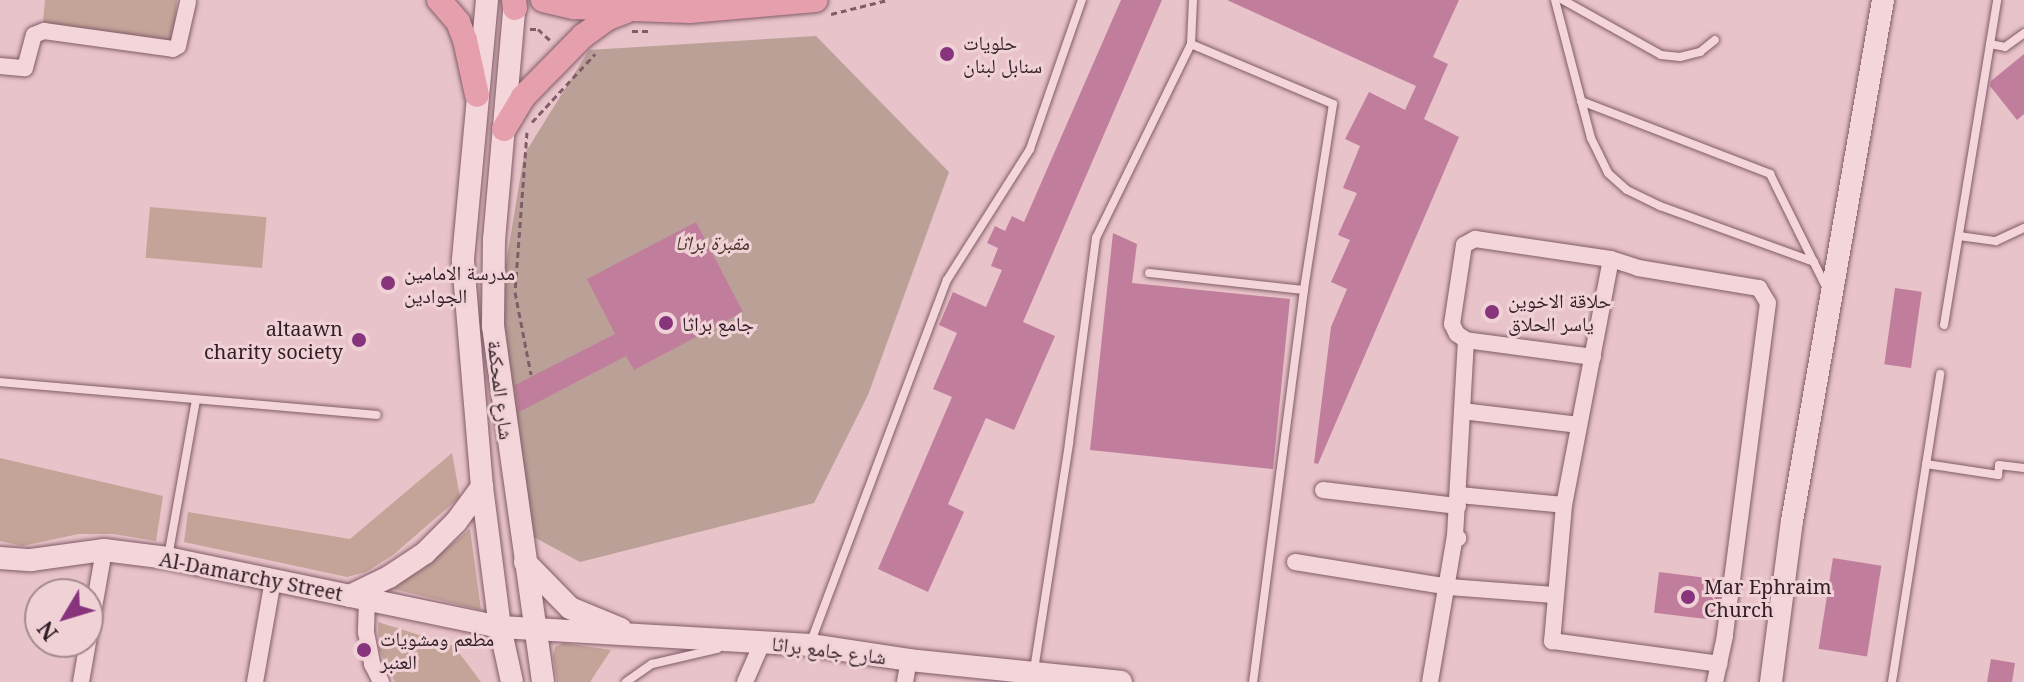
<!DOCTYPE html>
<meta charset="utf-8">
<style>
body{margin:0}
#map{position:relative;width:2024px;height:682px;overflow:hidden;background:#e8c3c9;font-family:"Noto Serif","Noto Naskh Arabic",serif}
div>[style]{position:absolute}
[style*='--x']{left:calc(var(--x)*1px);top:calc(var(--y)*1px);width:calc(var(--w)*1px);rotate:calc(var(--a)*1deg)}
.green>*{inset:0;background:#c4a499;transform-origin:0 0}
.cemetery>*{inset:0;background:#baa097}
.building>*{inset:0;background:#c17e9c;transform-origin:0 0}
.path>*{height:3px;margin-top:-1.5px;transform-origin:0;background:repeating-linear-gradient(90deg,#805c68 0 6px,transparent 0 10px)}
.roads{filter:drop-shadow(0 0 2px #805c68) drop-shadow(0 0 2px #805c68)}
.lane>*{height:8px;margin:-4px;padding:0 4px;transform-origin:4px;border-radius:4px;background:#f4d5da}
.street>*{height:16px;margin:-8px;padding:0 8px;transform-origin:8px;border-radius:8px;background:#f4d5da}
.secondary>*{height:22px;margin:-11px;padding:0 11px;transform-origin:11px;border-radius:11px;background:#f4d5da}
.primary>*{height:24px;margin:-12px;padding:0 12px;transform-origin:12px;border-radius:12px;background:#e69fac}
.dots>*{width:22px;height:22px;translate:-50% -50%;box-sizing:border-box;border:4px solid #f0d2d6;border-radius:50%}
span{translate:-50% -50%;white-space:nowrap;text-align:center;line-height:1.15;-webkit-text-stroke:6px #f0d2d6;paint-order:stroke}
.poi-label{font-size:20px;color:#311e26}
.left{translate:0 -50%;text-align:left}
.right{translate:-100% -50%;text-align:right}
.park-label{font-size:20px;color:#4b3528;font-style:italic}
.street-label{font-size:20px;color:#311e26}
.north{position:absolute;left:24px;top:578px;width:80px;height:80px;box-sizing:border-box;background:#f0d2d6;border:2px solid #a48a90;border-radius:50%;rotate:232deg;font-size:22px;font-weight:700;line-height:32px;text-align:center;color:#311e26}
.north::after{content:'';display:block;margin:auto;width:28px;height:36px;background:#87347c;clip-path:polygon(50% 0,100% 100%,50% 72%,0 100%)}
</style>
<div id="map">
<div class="green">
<i style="clip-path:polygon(45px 0,177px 0,173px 45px,42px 32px)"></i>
<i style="left:150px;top:207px;width:117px;height:51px;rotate:5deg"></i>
<i style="clip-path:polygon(452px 453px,460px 497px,393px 555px,366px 572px,347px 577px,184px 542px,188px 512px,350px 539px)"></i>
<i style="clip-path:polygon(0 458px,163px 496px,156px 541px,113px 534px,79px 534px,22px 546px,0 541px)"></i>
<i style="clip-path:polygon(470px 529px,481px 610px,389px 588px,418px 572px)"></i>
<i style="clip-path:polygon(378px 622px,454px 646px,481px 682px,395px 682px,379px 649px)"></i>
<i style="clip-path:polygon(563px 643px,611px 650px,590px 682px,557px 682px,553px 656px,555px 647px)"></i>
</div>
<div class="cemetery">
<i style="clip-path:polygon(816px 36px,949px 172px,868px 395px,814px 503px,580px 562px,532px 536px,501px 294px,524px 155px,589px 50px)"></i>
</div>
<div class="building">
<i style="clip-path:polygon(1121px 0,1162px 0,1023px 322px,1055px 336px,1014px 430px,986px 418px,948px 504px,964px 512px,928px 592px,878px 569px,952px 397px,933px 389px,957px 333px,939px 325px,953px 292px,986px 307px,1002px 270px,991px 266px,998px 248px,987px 243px,995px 226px,1005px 231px,1012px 216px,1024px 222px)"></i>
<i style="clip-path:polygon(1227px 0,1459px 0,1433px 57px,1448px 64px,1424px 119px,1459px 137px,1318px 464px,1314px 463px,1331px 327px,1347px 289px,1331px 282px,1350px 240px,1338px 235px,1357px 193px,1343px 188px,1360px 146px,1345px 139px,1369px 92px,1405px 110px,1416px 86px)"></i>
<i style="clip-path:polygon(2024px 54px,2024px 114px,2017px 120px,1990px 86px,1991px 81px)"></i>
<i style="clip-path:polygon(696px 222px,743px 312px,634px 370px,626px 356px,519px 412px,515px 385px,615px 334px,587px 279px)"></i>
<i style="clip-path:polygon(1113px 233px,1137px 244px,1132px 283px,1290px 299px,1273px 469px,1090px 450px)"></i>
<i style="left:1895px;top:288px;width:27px;height:77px;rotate:8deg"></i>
<i style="left:1833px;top:558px;width:49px;height:92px;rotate:9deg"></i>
<i style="left:1659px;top:572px;width:63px;height:41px;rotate:7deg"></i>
<i style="clip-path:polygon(1991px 659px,2015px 663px,2012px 682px,1987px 682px)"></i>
</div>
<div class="path">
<i style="--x:831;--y:14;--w:58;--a:-14"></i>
<i style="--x:530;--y:29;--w:8;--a:0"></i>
<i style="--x:538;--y:29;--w:16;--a:43"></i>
<i style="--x:632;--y:31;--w:17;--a:0"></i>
<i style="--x:532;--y:122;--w:93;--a:-47.2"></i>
<i style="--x:527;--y:132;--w:160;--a:94.3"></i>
<i style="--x:515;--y:292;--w:84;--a:79"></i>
</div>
<div class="roads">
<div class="lane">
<i style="--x:1555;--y:0;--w:143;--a:75.4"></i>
<i style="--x:1591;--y:138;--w:39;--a:64"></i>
<i style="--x:1608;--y:173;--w:25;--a:42"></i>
<i style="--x:1627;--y:190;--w:37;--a:26"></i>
<i style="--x:1660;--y:206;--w:164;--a:20"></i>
<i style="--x:1563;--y:0;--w:112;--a:29.3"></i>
<i style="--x:1661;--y:55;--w:19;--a:6"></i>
<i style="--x:1680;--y:57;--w:21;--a:-14"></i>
<i style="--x:1700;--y:52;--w:19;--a:-39"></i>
<i style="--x:1191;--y:44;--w:154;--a:22.9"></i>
<i style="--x:1333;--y:104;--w:188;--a:98.9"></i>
<i style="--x:1304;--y:290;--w:395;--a:97.4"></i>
<i style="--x:1990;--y:44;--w:15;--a:11"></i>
<i style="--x:2005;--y:47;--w:24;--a:-36"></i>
<i style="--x:1581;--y:101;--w:203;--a:21.1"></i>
<i style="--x:1770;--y:174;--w:128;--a:63.6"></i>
<i style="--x:1959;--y:236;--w:37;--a:8"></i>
<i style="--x:1996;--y:241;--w:31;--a:-25"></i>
<i style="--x:1149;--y:273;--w:156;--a:6.3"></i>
<i style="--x:1944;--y:325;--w:329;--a:-80.7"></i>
<i style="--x:0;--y:382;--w:378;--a:5"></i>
<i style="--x:1926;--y:464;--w:73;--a:8.7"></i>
<i style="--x:1998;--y:475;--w:10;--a:-84"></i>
<i style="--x:1999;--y:465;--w:25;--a:7"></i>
<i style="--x:168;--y:557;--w:159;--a:-79.9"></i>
<i style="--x:810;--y:644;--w:389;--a:-69.4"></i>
<i style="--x:947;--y:280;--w:155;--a:-57.6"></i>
<i style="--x:1030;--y:149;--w:158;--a:-70.8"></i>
<i style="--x:1034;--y:670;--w:230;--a:-81.2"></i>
<i style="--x:1069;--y:443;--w:207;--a:-82.5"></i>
<i style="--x:1096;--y:238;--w:216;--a:-63.9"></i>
<i style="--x:1191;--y:44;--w:44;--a:-87.4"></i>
<i style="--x:626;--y:682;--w:32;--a:-35"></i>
<i style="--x:652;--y:664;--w:67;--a:-13"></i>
<i style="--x:1892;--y:682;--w:312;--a:-81.1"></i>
</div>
<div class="street">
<i style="--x:0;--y:66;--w:25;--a:5"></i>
<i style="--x:25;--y:68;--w:34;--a:-75"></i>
<i style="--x:34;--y:35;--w:11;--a:-22"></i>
<i style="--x:44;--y:31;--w:130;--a:7.9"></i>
<i style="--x:173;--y:49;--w:6;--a:-31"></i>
<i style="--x:178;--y:46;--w:45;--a:-77.2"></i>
<i style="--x:1611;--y:259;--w:250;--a:100.8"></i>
<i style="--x:1564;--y:505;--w:137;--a:95"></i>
<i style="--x:1552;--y:641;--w:169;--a:7.8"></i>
<i style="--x:1593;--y:357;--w:128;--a:-172.4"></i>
<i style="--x:1466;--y:340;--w:11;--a:-146"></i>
<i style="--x:1457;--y:334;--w:11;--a:-117"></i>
<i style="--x:1452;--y:324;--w:80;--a:-81.4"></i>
<i style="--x:1464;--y:245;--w:13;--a:-29"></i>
<i style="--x:1475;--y:239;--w:137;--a:8.4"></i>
<i style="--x:1611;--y:259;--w:28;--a:18"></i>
<i style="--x:1638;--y:268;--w:123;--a:9.4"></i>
<i style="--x:1759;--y:288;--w:17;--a:59"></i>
<i style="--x:1768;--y:303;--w:336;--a:97.4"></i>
<i style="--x:1725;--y:636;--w:47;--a:102.3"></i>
<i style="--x:1462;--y:411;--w:118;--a:6.8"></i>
<i style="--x:1323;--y:490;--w:136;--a:6.8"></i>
<i style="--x:1459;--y:495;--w:105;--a:5.4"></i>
<i style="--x:1455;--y:536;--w:196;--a:-86.8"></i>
<i style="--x:1295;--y:562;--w:156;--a:9.2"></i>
<i style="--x:1449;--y:587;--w:105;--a:4.4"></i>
<i style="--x:367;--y:600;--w:32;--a:92"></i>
<i style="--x:366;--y:632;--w:33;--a:79"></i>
<i style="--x:372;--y:664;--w:20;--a:63"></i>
<i style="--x:81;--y:682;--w:134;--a:-80.1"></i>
<i style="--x:255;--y:682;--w:104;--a:-80"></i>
<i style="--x:745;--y:682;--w:45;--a:-66.3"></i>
<i style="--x:905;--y:682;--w:22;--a:-80"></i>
<i style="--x:1430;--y:682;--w:148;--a:-80.3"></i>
<i style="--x:1455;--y:536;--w:4;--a:34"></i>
</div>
<div class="secondary">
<i style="--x:487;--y:0;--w:262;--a:95.3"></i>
<i style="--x:463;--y:261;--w:227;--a:85.2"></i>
<i style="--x:482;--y:487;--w:141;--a:82.7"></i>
<i style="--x:500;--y:627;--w:56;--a:77.7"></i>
<i style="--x:515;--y:0;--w:240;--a:95"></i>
<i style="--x:494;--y:239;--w:87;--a:90.7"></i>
<i style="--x:493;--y:326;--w:359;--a:82"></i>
<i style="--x:0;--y:558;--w:31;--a:4"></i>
<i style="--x:31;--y:560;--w:74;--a:-7.8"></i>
<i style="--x:104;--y:550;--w:64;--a:7.2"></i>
<i style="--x:167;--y:558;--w:340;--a:11.7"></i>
<i style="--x:500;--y:627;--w:311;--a:3.3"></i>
<i style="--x:810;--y:645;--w:100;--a:8.6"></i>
<i style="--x:909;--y:660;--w:213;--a:5.9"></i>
<i style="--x:525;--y:562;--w:64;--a:45.6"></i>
<i style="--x:570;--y:608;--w:55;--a:22.4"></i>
<i style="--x:350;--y:596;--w:43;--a:-26"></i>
<i style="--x:389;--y:577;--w:43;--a:-33.7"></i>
<i style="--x:425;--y:553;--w:44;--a:-45"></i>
<i style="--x:456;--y:522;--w:44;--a:-53.4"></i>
<i style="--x:1771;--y:682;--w:162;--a:-82.6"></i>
<i style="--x:1792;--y:521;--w:529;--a:-80.09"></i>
</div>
<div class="primary">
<i style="--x:439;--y:0;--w:29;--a:49"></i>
<i style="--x:458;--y:22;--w:19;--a:69"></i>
<i style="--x:465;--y:40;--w:56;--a:77.7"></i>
<i style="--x:514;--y:0;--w:8;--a:83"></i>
<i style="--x:543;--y:0;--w:32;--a:13"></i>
<i style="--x:574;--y:7;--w:116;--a:2"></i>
<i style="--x:690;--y:11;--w:126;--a:-5"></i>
<i style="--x:504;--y:129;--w:37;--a:-59"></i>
<i style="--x:523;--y:97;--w:86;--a:-45.5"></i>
<i style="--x:583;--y:36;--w:31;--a:-36"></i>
<i style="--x:608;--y:18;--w:19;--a:-21"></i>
</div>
</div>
<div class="dots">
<i style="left:947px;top:54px;background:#87347c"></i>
<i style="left:388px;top:283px;background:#87347c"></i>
<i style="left:1492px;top:312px;background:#87347c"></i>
<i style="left:666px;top:323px;background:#87347c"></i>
<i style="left:359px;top:340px;background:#87347c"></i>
<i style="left:1688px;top:597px;background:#87347c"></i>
<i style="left:364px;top:650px;background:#87347c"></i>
</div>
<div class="poi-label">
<span class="left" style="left:963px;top:54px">حلويات<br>سنابل لبنان</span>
<span class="left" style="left:404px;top:284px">مدرسة الامامين<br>الجوادين</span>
<span class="left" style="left:1508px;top:312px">حلاقة الاخوين<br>ياسر الحلاق</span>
<span class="left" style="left:682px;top:323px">جامع براثا</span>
<span class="right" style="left:343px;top:340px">altaawn<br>charity society</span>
<span class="left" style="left:1704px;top:598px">Mar Ephraim<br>Church</span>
<span class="left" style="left:380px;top:650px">مطعم ومشويات<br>العنبر</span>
</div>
<div class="park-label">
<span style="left:712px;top:242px">مقبرة براثا</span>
</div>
<div class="street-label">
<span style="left:501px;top:390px;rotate:83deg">شارع المحكمة</span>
<span style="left:251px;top:576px;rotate:11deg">Al-Damarchy Street</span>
<span style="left:829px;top:650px;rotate:7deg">شارع جامع براثا</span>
</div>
<div class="north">N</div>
</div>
